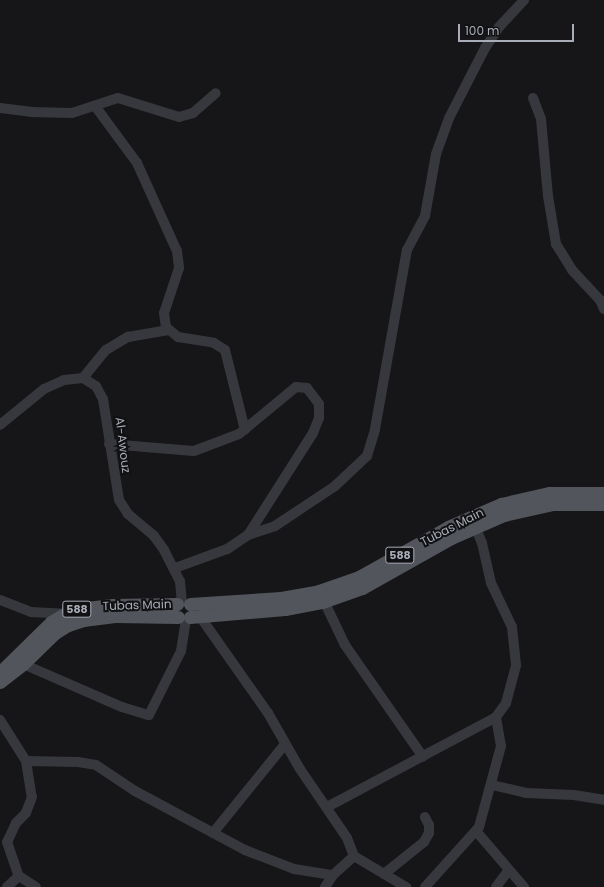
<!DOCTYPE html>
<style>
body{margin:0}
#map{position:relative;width:604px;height:887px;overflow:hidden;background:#161618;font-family:Poppins,sans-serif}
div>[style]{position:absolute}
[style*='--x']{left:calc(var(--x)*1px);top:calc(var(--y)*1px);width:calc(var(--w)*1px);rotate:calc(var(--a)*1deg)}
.minor>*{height:10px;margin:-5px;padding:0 5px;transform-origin:5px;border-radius:5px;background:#37383d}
.major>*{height:13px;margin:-6.5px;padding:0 6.5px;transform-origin:6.5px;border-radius:6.5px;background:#53555c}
span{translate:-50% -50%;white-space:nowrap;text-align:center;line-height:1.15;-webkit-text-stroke:4px #111113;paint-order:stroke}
.shield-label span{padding:1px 3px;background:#111113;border:1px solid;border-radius:3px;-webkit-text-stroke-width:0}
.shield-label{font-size:11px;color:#a8adb8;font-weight:700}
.street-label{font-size:12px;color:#a8adb8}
.scale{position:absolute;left:458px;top:24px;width:116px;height:18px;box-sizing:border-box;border:2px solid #a8adb8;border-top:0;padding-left:5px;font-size:12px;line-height:14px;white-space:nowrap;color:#a8adb8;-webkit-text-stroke:3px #111113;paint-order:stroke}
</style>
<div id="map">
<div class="minor">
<i style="--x:533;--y:98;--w:22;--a:69"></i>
<i style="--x:541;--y:119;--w:77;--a:84.8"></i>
<i style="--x:548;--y:196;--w:49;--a:80.5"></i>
<i style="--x:556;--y:244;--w:31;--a:58"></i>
<i style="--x:572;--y:270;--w:41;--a:47"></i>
<i style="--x:600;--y:300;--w:10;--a:66"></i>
<i style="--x:95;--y:106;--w:71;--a:53.6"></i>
<i style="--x:137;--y:163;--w:97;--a:65.6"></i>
<i style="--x:177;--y:251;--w:17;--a:83"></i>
<i style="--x:179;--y:268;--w:47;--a:108.4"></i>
<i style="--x:164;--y:313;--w:14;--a:82"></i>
<i style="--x:166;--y:327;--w:16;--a:40"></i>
<i style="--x:178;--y:337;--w:36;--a:9"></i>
<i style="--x:214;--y:343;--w:13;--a:32"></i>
<i style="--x:225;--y:350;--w:82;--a:76"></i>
<i style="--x:0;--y:108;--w:31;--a:7"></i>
<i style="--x:31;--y:112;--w:41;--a:1.4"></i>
<i style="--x:72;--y:113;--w:48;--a:-18.1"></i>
<i style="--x:118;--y:98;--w:64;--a:17.3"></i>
<i style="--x:179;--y:117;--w:15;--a:-16"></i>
<i style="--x:193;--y:113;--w:30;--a:-41"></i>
<i style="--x:83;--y:378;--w:36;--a:-51"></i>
<i style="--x:106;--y:350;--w:26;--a:-31"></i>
<i style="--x:128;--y:337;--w:41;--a:-9.9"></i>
<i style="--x:0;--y:425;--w:57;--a:-39.3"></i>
<i style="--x:44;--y:389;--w:22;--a:-24"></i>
<i style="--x:64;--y:380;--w:19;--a:-6"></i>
<i style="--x:83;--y:378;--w:15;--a:32"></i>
<i style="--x:96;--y:386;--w:15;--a:62"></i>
<i style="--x:103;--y:399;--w:102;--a:81"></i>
<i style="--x:119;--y:500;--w:17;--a:57"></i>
<i style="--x:128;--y:514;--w:34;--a:40"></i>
<i style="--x:154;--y:536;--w:17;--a:54"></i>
<i style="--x:164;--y:550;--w:35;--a:63"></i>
<i style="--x:180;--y:581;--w:21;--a:85"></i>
<i style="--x:109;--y:444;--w:85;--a:4.7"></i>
<i style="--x:194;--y:451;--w:48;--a:-20.7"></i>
<i style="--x:239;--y:434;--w:74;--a:-39.5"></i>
<i style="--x:296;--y:387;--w:11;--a:5"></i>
<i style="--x:307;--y:388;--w:20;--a:53"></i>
<i style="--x:319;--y:404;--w:14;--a:90"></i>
<i style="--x:319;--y:418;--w:16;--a:112"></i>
<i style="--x:313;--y:433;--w:121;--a:122.5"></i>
<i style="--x:248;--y:535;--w:25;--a:146"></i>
<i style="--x:227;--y:549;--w:55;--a:159.9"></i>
<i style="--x:248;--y:535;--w:28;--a:-18"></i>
<i style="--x:275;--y:526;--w:72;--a:-33.7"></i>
<i style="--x:335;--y:486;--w:44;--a:-43.2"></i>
<i style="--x:367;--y:456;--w:28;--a:-73"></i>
<i style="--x:375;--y:429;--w:182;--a:-79.9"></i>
<i style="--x:407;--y:250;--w:38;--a:-62"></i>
<i style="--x:425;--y:216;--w:63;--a:-79.9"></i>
<i style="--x:436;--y:154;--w:38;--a:-70"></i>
<i style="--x:449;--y:118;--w:79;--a:-62.8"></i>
<i style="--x:485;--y:48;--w:25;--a:-56"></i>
<i style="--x:499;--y:27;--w:37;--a:-47"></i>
<i style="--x:0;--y:600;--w:33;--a:21"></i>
<i style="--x:31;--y:612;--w:33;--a:3"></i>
<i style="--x:324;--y:601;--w:49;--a:64.5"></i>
<i style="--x:345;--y:645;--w:136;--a:55.1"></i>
<i style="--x:199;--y:615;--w:120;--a:54.9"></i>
<i style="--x:268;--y:713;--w:64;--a:60.3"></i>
<i style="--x:300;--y:769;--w:83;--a:55.7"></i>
<i style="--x:347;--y:838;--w:19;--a:69"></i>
<i style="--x:354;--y:856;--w:61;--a:30.8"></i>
<i style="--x:23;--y:664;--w:108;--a:23.5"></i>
<i style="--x:122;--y:707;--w:28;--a:17"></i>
<i style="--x:149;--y:715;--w:72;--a:-63.4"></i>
<i style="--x:181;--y:651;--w:31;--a:-81"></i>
<i style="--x:0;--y:720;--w:49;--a:57.6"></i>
<i style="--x:26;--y:761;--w:36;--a:81"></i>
<i style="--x:32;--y:797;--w:17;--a:111"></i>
<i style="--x:26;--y:813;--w:14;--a:135"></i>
<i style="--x:16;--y:823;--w:21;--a:115"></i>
<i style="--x:7;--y:842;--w:36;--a:71"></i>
<i style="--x:19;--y:876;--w:20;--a:33"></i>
<i style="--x:26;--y:761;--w:52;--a:1.1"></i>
<i style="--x:78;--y:762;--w:18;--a:9"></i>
<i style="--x:96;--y:765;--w:47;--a:33.7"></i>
<i style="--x:135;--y:791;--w:125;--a:28.2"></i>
<i style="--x:245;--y:850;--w:53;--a:21.2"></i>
<i style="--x:294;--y:869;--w:39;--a:9"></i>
<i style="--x:492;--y:785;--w:35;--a:13"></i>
<i style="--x:526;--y:793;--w:48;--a:2.4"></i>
<i style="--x:574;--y:795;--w:30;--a:9"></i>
<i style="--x:327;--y:807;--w:191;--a:-28"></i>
<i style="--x:476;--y:831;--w:74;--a:49.4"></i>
<i style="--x:213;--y:833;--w:114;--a:-51"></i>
<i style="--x:384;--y:874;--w:51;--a:-38.7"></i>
<i style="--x:424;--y:842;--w:10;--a:-61"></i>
<i style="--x:429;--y:833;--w:8;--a:-90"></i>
<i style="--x:429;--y:825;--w:9;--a:-117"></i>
<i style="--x:7;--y:887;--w:16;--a:-43"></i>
<i style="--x:325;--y:887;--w:14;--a:-56"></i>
<i style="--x:333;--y:875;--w:28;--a:-42"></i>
<i style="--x:425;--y:887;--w:81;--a:-48"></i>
<i style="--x:479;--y:827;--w:84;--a:-74.8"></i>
<i style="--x:501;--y:746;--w:29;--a:-100"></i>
<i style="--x:496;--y:717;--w:17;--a:-54"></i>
<i style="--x:506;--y:703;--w:39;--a:-75"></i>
<i style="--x:516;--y:665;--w:38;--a:-96"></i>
<i style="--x:512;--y:627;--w:49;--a:-115.5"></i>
<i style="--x:491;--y:583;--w:41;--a:-102.7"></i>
<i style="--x:482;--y:543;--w:23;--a:-113"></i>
<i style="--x:496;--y:887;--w:20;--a:-53"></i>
</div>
<div class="major">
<i style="--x:190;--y:604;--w:91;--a:-3.8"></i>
<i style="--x:281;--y:598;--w:39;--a:-10"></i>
<i style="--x:319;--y:591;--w:42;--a:-19.3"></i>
<i style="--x:359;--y:577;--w:102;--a:-29.3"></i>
<i style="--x:448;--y:527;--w:58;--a:-23.5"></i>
<i style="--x:501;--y:504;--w:49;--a:-12.9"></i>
<i style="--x:549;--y:493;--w:55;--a:0"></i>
<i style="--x:190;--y:617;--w:95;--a:-4.8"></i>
<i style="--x:285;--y:609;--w:38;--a:-11"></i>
<i style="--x:322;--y:602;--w:42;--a:-19.3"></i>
<i style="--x:362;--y:588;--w:102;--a:-29.3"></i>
<i style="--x:451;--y:538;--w:58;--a:-23.5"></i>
<i style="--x:504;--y:515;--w:49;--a:-12.9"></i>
<i style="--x:552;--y:504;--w:52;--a:0"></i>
<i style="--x:0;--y:672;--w:71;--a:-44.4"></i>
<i style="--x:51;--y:622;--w:16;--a:-30"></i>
<i style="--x:65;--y:614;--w:15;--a:-20"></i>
<i style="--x:79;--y:609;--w:33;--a:-7"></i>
<i style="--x:112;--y:605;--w:65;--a:-0.9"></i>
<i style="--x:0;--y:682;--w:29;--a:-38"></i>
<i style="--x:23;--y:664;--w:45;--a:-44.1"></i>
<i style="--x:55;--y:633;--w:15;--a:-32"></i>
<i style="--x:68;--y:625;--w:16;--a:-18"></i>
<i style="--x:83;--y:620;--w:32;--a:-7"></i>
<i style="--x:115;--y:616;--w:63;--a:0.9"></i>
</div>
<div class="shield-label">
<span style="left:400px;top:555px">588</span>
<span style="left:77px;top:609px">588</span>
</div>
<div class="street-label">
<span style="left:123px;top:445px;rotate:83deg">Al-Awouz</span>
<span style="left:452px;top:527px;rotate:-27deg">Tubas Main</span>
<span style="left:137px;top:605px;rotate:-2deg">Tubas Main</span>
</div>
<div class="scale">100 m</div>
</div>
